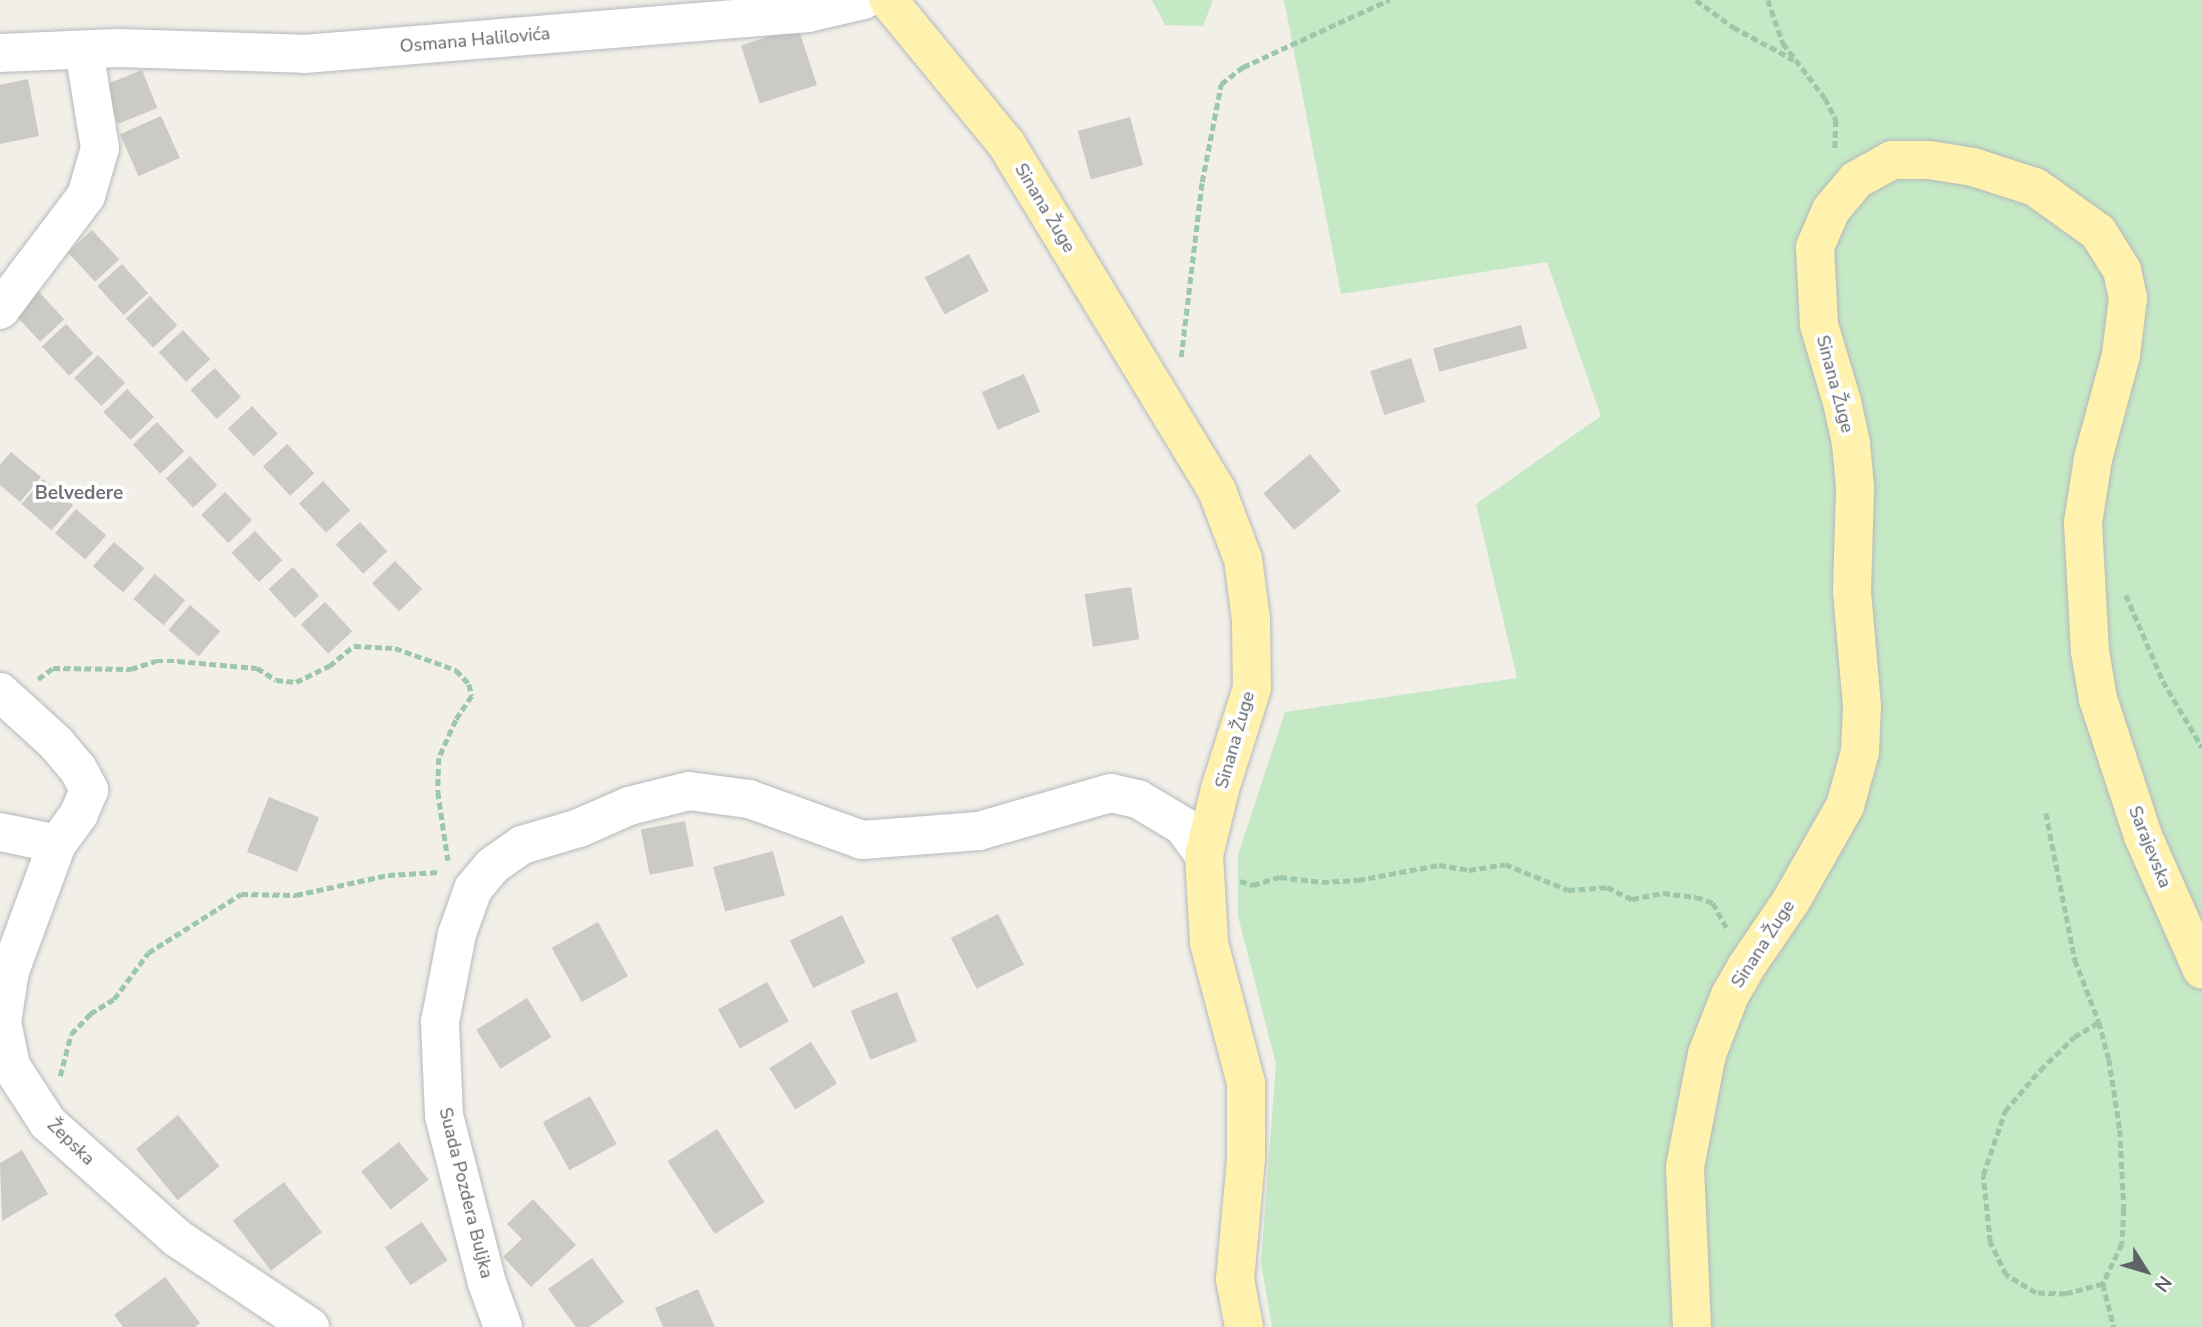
<!DOCTYPE html>
<meta charset="utf-8">
<style>
body{margin:0}
#map{position:relative;width:2202px;height:1327px;overflow:hidden;background:#f1efe8;font-family:"Nunito Sans",sans-serif}
div>[style]{position:absolute}
[style*='--x']{left:calc(var(--x)*1px);top:calc(var(--y)*1px);width:calc(var(--w)*1px);rotate:calc(var(--a)*1deg)}
.green>*{inset:0;background:#c5e8c5}
.building>*{inset:0;background:#cccac5;transform-origin:0 0}
.path>*{height:4.5px;margin-top:-2.25px;transform-origin:0;background:repeating-linear-gradient(90deg,#9cc7a9 0 7px,transparent 0 10.5px)}
.roads{filter:drop-shadow(0 0 2px #b5b8bc) drop-shadow(0 0 2px #b5b8bc)}
.minor>*{height:38px;margin:-19px;padding:0 19px;transform-origin:19px;border-radius:19px;background:#fff}
.major>*{height:38px;margin:-19px;padding:0 19px;transform-origin:19px;border-radius:19px;background:#fff2af}
span{translate:-50% -50%;white-space:nowrap;text-align:center;line-height:1.15;-webkit-text-stroke:7px #fff;paint-order:stroke}
.street-label{font-size:18px;color:#5f6368}
.neighbourhood-label{font-size:19px;color:#70757a;font-weight:700}
.north{position:absolute;left:2111px;top:1236px;width:70px;height:70px;-webkit-text-stroke:5px #fff;paint-order:stroke;rotate:127deg;font-size:19px;font-weight:700;line-height:28px;text-align:center;color:#5f6368}
.north::after{content:'';display:block;margin:auto;width:24px;height:32px;background:#5f6368;clip-path:polygon(50% 0,100% 100%,50% 72%,0 100%)}
</style>
<div id="map">
<div class="green">
<i style="clip-path:polygon(1152px 0,1213px 0,1203px 26px,1165px 25px)"></i>
<i style="clip-path:polygon(1284px 0,2202px 0,2202px 1327px,1272px 1327px,1261px 1263px,1276px 1064px,1238px 916px,1238px 855px,1285px 712px,1517px 678px,1476px 504px,1601px 416px,1547px 262px,1341px 294px)"></i>
</div>
<div class="building">
<i style="left:798px;top:27px;width:61px;height:60px;rotate:72deg"></i>
<i style="left:142px;top:70px;width:41px;height:42px;rotate:68deg"></i>
<i style="clip-path:polygon(28px 79px,39px 136px,0 144px,0 85px)"></i>
<i style="left:161px;top:116px;width:46px;height:45px;rotate:66deg"></i>
<i style="left:1130px;top:117px;width:50px;height:54px;rotate:75deg"></i>
<i style="left:92px;top:230px;width:40px;height:33px;rotate:47deg"></i>
<i style="left:969px;top:254px;width:42px;height:50px;rotate:62deg"></i>
<i style="left:122px;top:264px;width:39px;height:33px;rotate:48deg"></i>
<i style="left:37px;top:290px;width:40px;height:33px;rotate:47deg"></i>
<i style="left:150px;top:296px;width:40px;height:33px;rotate:47deg"></i>
<i style="left:66px;top:324px;width:40px;height:33px;rotate:47deg"></i>
<i style="left:1521px;top:325px;width:24px;height:91px;rotate:75deg"></i>
<i style="left:183px;top:330px;width:40px;height:33px;rotate:47deg"></i>
<i style="left:98px;top:355px;width:39px;height:33px;rotate:46deg"></i>
<i style="left:1411px;top:358px;width:46px;height:43px;rotate:72deg"></i>
<i style="left:215px;top:368px;width:39px;height:33px;rotate:48deg"></i>
<i style="left:1024px;top:374px;width:41px;height:46px;rotate:67deg"></i>
<i style="left:127px;top:389px;width:39px;height:33px;rotate:46deg"></i>
<i style="left:252px;top:406px;width:38px;height:33px;rotate:47deg"></i>
<i style="left:157px;top:422px;width:40px;height:33px;rotate:47deg"></i>
<i style="left:287px;top:444px;width:40px;height:33px;rotate:47deg"></i>
<i style="clip-path:polygon(11px 452px,41px 477px,20px 502px,0 485px,0 465px)"></i>
<i style="left:1310px;top:454px;width:48px;height:61px;rotate:50deg"></i>
<i style="left:190px;top:456px;width:40px;height:33px;rotate:47deg"></i>
<i style="left:43px;top:479px;width:40px;height:33px;rotate:41deg"></i>
<i style="left:323px;top:481px;width:40px;height:33px;rotate:47deg"></i>
<i style="left:225px;top:492px;width:39px;height:33px;rotate:46deg"></i>
<i style="left:76px;top:509px;width:40px;height:32px;rotate:41deg"></i>
<i style="left:360px;top:522px;width:40px;height:33px;rotate:47deg"></i>
<i style="left:255px;top:531px;width:40px;height:32px;rotate:47deg"></i>
<i style="left:114px;top:542px;width:40px;height:32px;rotate:41deg"></i>
<i style="left:395px;top:561px;width:39px;height:32px;rotate:46deg"></i>
<i style="left:293px;top:567px;width:39px;height:33px;rotate:48deg"></i>
<i style="left:155px;top:574px;width:40px;height:33px;rotate:41deg"></i>
<i style="left:1131px;top:587px;width:53px;height:47px;rotate:81deg"></i>
<i style="left:325px;top:602px;width:40px;height:33px;rotate:47deg"></i>
<i style="left:190px;top:605px;width:40px;height:33px;rotate:41deg"></i>
<i style="left:269px;top:797px;width:54px;height:59px;rotate:22deg"></i>
<i style="left:685px;top:821px;width:46px;height:45px;rotate:79deg"></i>
<i style="left:773px;top:851px;width:46px;height:62px;rotate:75deg"></i>
<i style="left:998px;top:914px;width:57px;height:53px;rotate:63deg"></i>
<i style="left:842px;top:915px;width:53px;height:58px;rotate:64deg"></i>
<i style="left:598px;top:922px;width:62px;height:53px;rotate:61deg"></i>
<i style="left:767px;top:982px;width:45px;height:56px;rotate:61deg"></i>
<i style="left:897px;top:992px;width:53px;height:50px;rotate:68deg"></i>
<i style="left:527px;top:998px;width:46px;height:60px;rotate:58deg"></i>
<i style="left:811px;top:1042px;width:49px;height:49px;rotate:58deg"></i>
<i style="left:590px;top:1096px;width:55px;height:54px;rotate:61deg"></i>
<i style="left:178px;top:1115px;width:66px;height:54px;rotate:51deg"></i>
<i style="left:717px;top:1129px;width:87px;height:59px;rotate:57deg"></i>
<i style="left:399px;top:1142px;width:48px;height:48px;rotate:52deg"></i>
<i style="clip-path:polygon(22px 1150px,48px 1194px,2px 1221px,0 1163px)"></i>
<i style="left:284px;top:1182px;width:63px;height:64px;rotate:53deg"></i>
<i style="clip-path:polygon(533px 1199px,576px 1245px,531px 1287px,503px 1257px,522px 1239px,507px 1224px)"></i>
<i style="left:422px;top:1222px;width:46px;height:45px;rotate:56deg"></i>
<i style="clip-path:polygon(592px 1258px,624px 1302px,589px 1327px,576px 1327px,548px 1289px)"></i>
<i style="clip-path:polygon(165px 1277px,200px 1323px,195px 1327px,123px 1327px,114px 1315px)"></i>
<i style="clip-path:polygon(698px 1289px,715px 1327px,663px 1327px,655px 1308px)"></i>
</div>
<div class="path">
<i style="--x:1696;--y:0;--w:46;--a:36.1"></i>
<i style="--x:1733;--y:27;--w:69;--a:28.4"></i>
<i style="--x:1768;--y:0;--w:46;--a:70.8"></i>
<i style="--x:1783;--y:43;--w:69;--a:52.6"></i>
<i style="--x:1825;--y:98;--w:25;--a:63"></i>
<i style="--x:1836;--y:120;--w:29;--a:92"></i>
<i style="--x:1181;--y:357;--w:176;--a:-83.2"></i>
<i style="--x:1202;--y:182;--w:100;--a:-79"></i>
<i style="--x:1221;--y:84;--w:28;--a:-38"></i>
<i style="--x:1243;--y:67;--w:161;--a:-24.7"></i>
<i style="--x:2126;--y:595;--w:94;--a:66.7"></i>
<i style="--x:2163;--y:681;--w:77;--a:59.4"></i>
<i style="--x:38;--y:679;--w:19;--a:-36"></i>
<i style="--x:53;--y:668;--w:78;--a:0.7"></i>
<i style="--x:131;--y:669;--w:26;--a:-18"></i>
<i style="--x:156;--y:661;--w:22;--a:0"></i>
<i style="--x:178;--y:661;--w:79;--a:5.1"></i>
<i style="--x:257;--y:668;--w:22;--a:32"></i>
<i style="--x:276;--y:680;--w:20;--a:6"></i>
<i style="--x:296;--y:682;--w:37;--a:-26"></i>
<i style="--x:329;--y:666;--w:32;--a:-39"></i>
<i style="--x:354;--y:646;--w:41;--a:2.8"></i>
<i style="--x:395;--y:648;--w:65;--a:19.8"></i>
<i style="--x:456;--y:670;--w:19;--a:47"></i>
<i style="--x:469;--y:684;--w:12;--a:76"></i>
<i style="--x:472;--y:696;--w:29;--a:124"></i>
<i style="--x:456;--y:720;--w:42;--a:114.1"></i>
<i style="--x:439;--y:758;--w:34;--a:92"></i>
<i style="--x:438;--y:792;--w:69;--a:81.6"></i>
<i style="--x:2046;--y:813;--w:150;--a:78.8"></i>
<i style="--x:2075;--y:960;--w:66;--a:68.8"></i>
<i style="--x:2099;--y:1022;--w:38;--a:75"></i>
<i style="--x:2109;--y:1059;--w:72;--a:81.2"></i>
<i style="--x:2120;--y:1130;--w:79;--a:87.1"></i>
<i style="--x:2124;--y:1209;--w:35;--a:93"></i>
<i style="--x:2122;--y:1244;--w:44;--a:115.4"></i>
<i style="--x:2103;--y:1284;--w:38;--a:165"></i>
<i style="--x:2066;--y:1294;--w:30;--a:-178"></i>
<i style="--x:2036;--y:1293;--w:35;--a:-149"></i>
<i style="--x:2006;--y:1275;--w:37;--a:-116"></i>
<i style="--x:1990;--y:1242;--w:67;--a:-96"></i>
<i style="--x:1983;--y:1175;--w:68;--a:-71"></i>
<i style="--x:2005;--y:1111;--w:54;--a:-49.5"></i>
<i style="--x:2040;--y:1070;--w:47;--a:-44.1"></i>
<i style="--x:2074;--y:1037;--w:29;--a:-31"></i>
<i style="--x:1240;--y:881;--w:14;--a:17"></i>
<i style="--x:1253;--y:885;--w:28;--a:-17"></i>
<i style="--x:1280;--y:877;--w:42;--a:6.8"></i>
<i style="--x:1322;--y:882;--w:36;--a:-3"></i>
<i style="--x:1358;--y:880;--w:82;--a:-10.5"></i>
<i style="--x:1439;--y:865;--w:30;--a:9"></i>
<i style="--x:1469;--y:870;--w:36;--a:-9"></i>
<i style="--x:1505;--y:864;--w:68;--a:22.4"></i>
<i style="--x:1568;--y:890;--w:39;--a:-4"></i>
<i style="--x:1607;--y:887;--w:28;--a:26"></i>
<i style="--x:1632;--y:899;--w:32;--a:-11"></i>
<i style="--x:1663;--y:893;--w:33;--a:7"></i>
<i style="--x:1696;--y:897;--w:18;--a:19"></i>
<i style="--x:1713;--y:903;--w:29;--a:61"></i>
<i style="--x:60;--y:1076;--w:43;--a:-75.3"></i>
<i style="--x:71;--y:1034;--w:28;--a:-46"></i>
<i style="--x:90;--y:1014;--w:28;--a:-32"></i>
<i style="--x:114;--y:999;--w:57;--a:-53.5"></i>
<i style="--x:148;--y:953;--w:110;--a:-32.4"></i>
<i style="--x:241;--y:894;--w:55;--a:1"></i>
<i style="--x:296;--y:895;--w:94;--a:-12.3"></i>
<i style="--x:388;--y:875;--w:52;--a:-3.3"></i>
<i style="--x:2103;--y:1284;--w:44;--a:75.7"></i>
</div>
<div class="roads">
<div class="minor">
<i style="--x:0;--y:53;--w:118;--a:-2.4"></i>
<i style="--x:118;--y:48;--w:186;--a:1.8"></i>
<i style="--x:304;--y:54;--w:506;--a:-4.65"></i>
<i style="--x:808;--y:13;--w:57;--a:-13.1"></i>
<i style="--x:0;--y:310;--w:143;--a:-53"></i>
<i style="--x:86;--y:196;--w:50;--a:-73.7"></i>
<i style="--x:100;--y:148;--w:99;--a:-99.3"></i>
<i style="--x:0;--y:692;--w:76;--a:42.3"></i>
<i style="--x:56;--y:743;--w:34;--a:50"></i>
<i style="--x:78;--y:769;--w:24;--a:62"></i>
<i style="--x:89;--y:790;--w:26;--a:113"></i>
<i style="--x:79;--y:814;--w:37;--a:126"></i>
<i style="--x:0;--y:832;--w:58;--a:11.9"></i>
<i style="--x:57;--y:844;--w:135;--a:110.3"></i>
<i style="--x:10;--y:971;--w:52;--a:98.9"></i>
<i style="--x:2;--y:1022;--w:45;--a:78.4"></i>
<i style="--x:11;--y:1066;--w:68;--a:57"></i>
<i style="--x:48;--y:1123;--w:173;--a:41.7"></i>
<i style="--x:177;--y:1238;--w:160;--a:33.8"></i>
<i style="--x:503;--y:1327;--w:47;--a:-110"></i>
<i style="--x:487;--y:1283;--w:173;--a:-104.4"></i>
<i style="--x:444;--y:1115;--w:93;--a:-92.5"></i>
<i style="--x:440;--y:1022;--w:90;--a:-79.1"></i>
<i style="--x:457;--y:934;--w:48;--a:-70.4"></i>
<i style="--x:473;--y:889;--w:30;--a:-50"></i>
<i style="--x:492;--y:866;--w:37;--a:-35"></i>
<i style="--x:522;--y:845;--w:59;--a:-16.6"></i>
<i style="--x:579;--y:828;--w:55;--a:-23.7"></i>
<i style="--x:629;--y:806;--w:62;--a:-14"></i>
<i style="--x:689;--y:791;--w:61;--a:7.6"></i>
<i style="--x:749;--y:799;--w:120;--a:19.9"></i>
<i style="--x:862;--y:840;--w:117;--a:-4.4"></i>
<i style="--x:979;--y:831;--w:137;--a:-16.1"></i>
<i style="--x:1111;--y:793;--w:28;--a:13"></i>
<i style="--x:1138;--y:799;--w:52;--a:31"></i>
<i style="--x:1183;--y:826;--w:36;--a:54"></i>
</div>
<div class="major">
<i style="--x:888;--y:0;--w:188;--a:50.6"></i>
<i style="--x:1007;--y:145;--w:405;--a:58.7"></i>
<i style="--x:1217;--y:491;--w:73;--a:69.1"></i>
<i style="--x:1243;--y:559;--w:62;--a:82.5"></i>
<i style="--x:1251;--y:620;--w:68;--a:89.2"></i>
<i style="--x:1252;--y:688;--w:106;--a:107.6"></i>
<i style="--x:1220;--y:789;--w:68;--a:103.6"></i>
<i style="--x:1204;--y:855;--w:88;--a:86.7"></i>
<i style="--x:1209;--y:943;--w:145;--a:75.2"></i>
<i style="--x:1246;--y:1083;--w:76;--a:90"></i>
<i style="--x:1246;--y:1159;--w:121;--a:95.2"></i>
<i style="--x:1235;--y:1279;--w:49;--a:79.4"></i>
<i style="--x:1692;--y:1327;--w:160;--a:-92.5"></i>
<i style="--x:1685;--y:1167;--w:115;--a:-79"></i>
<i style="--x:1707;--y:1054;--w:63;--a:-68.7"></i>
<i style="--x:1730;--y:995;--w:32;--a:-60"></i>
<i style="--x:1746;--y:967;--w:80;--a:-55.7"></i>
<i style="--x:1791;--y:901;--w:109;--a:-60.4"></i>
<i style="--x:1845;--y:806;--w:56;--a:-74.5"></i>
<i style="--x:1860;--y:752;--w:46;--a:-87.5"></i>
<i style="--x:1862;--y:706;--w:115;--a:-95"></i>
<i style="--x:1852;--y:591;--w:104;--a:-88.3"></i>
<i style="--x:1855;--y:487;--w:44;--a:-95.2"></i>
<i style="--x:1851;--y:443;--w:42;--a:-102.4"></i>
<i style="--x:1842;--y:402;--w:80;--a:-106.6"></i>
<i style="--x:1819;--y:325;--w:78;--a:-92.9"></i>
<i style="--x:1815;--y:247;--w:40;--a:-66.6"></i>
<i style="--x:1831;--y:210;--w:39;--a:-50"></i>
<i style="--x:1856;--y:180;--w:41;--a:-29.1"></i>
<i style="--x:1892;--y:160;--w:37;--a:0"></i>
<i style="--x:1929;--y:160;--w:45;--a:9"></i>
<i style="--x:1973;--y:167;--w:65;--a:17.9"></i>
<i style="--x:2035;--y:187;--w:77;--a:35.5"></i>
<i style="--x:2098;--y:232;--w:45;--a:57.7"></i>
<i style="--x:2122;--y:270;--w:29;--a:78"></i>
<i style="--x:2128;--y:298;--w:57;--a:97"></i>
<i style="--x:2121;--y:355;--w:108;--a:105.1"></i>
<i style="--x:2093;--y:459;--w:65;--a:98.9"></i>
<i style="--x:2083;--y:523;--w:128;--a:86.9"></i>
<i style="--x:2090;--y:651;--w:49;--a:80.5"></i>
<i style="--x:2098;--y:699;--w:144;--a:71.8"></i>
<i style="--x:2143;--y:836;--w:146;--a:66.2"></i>
</div>
</div>
<div class="street-label">
<span style="left:475px;top:40px;rotate:-5deg">Osmana Halilovića</span>
<span style="left:1045px;top:208px;rotate:59deg">Sinana Žuge</span>
<span style="left:1835px;top:384px;rotate:75deg">Sinana Žuge</span>
<span style="left:1235px;top:740px;rotate:-74deg">Sinana Žuge</span>
<span style="left:2150px;top:847px;rotate:68deg">Sarajevska</span>
<span style="left:1763px;top:944px;rotate:-57deg">Sinana Žuge</span>
<span style="left:71px;top:1142px;rotate:44deg">Žepska</span>
<span style="left:466px;top:1193px;rotate:76deg">Suada Pozdera Buljka</span>
</div>
<div class="neighbourhood-label">
<span style="left:79px;top:494px">Belvedere</span>
</div>
<div class="north">N</div>
</div>
